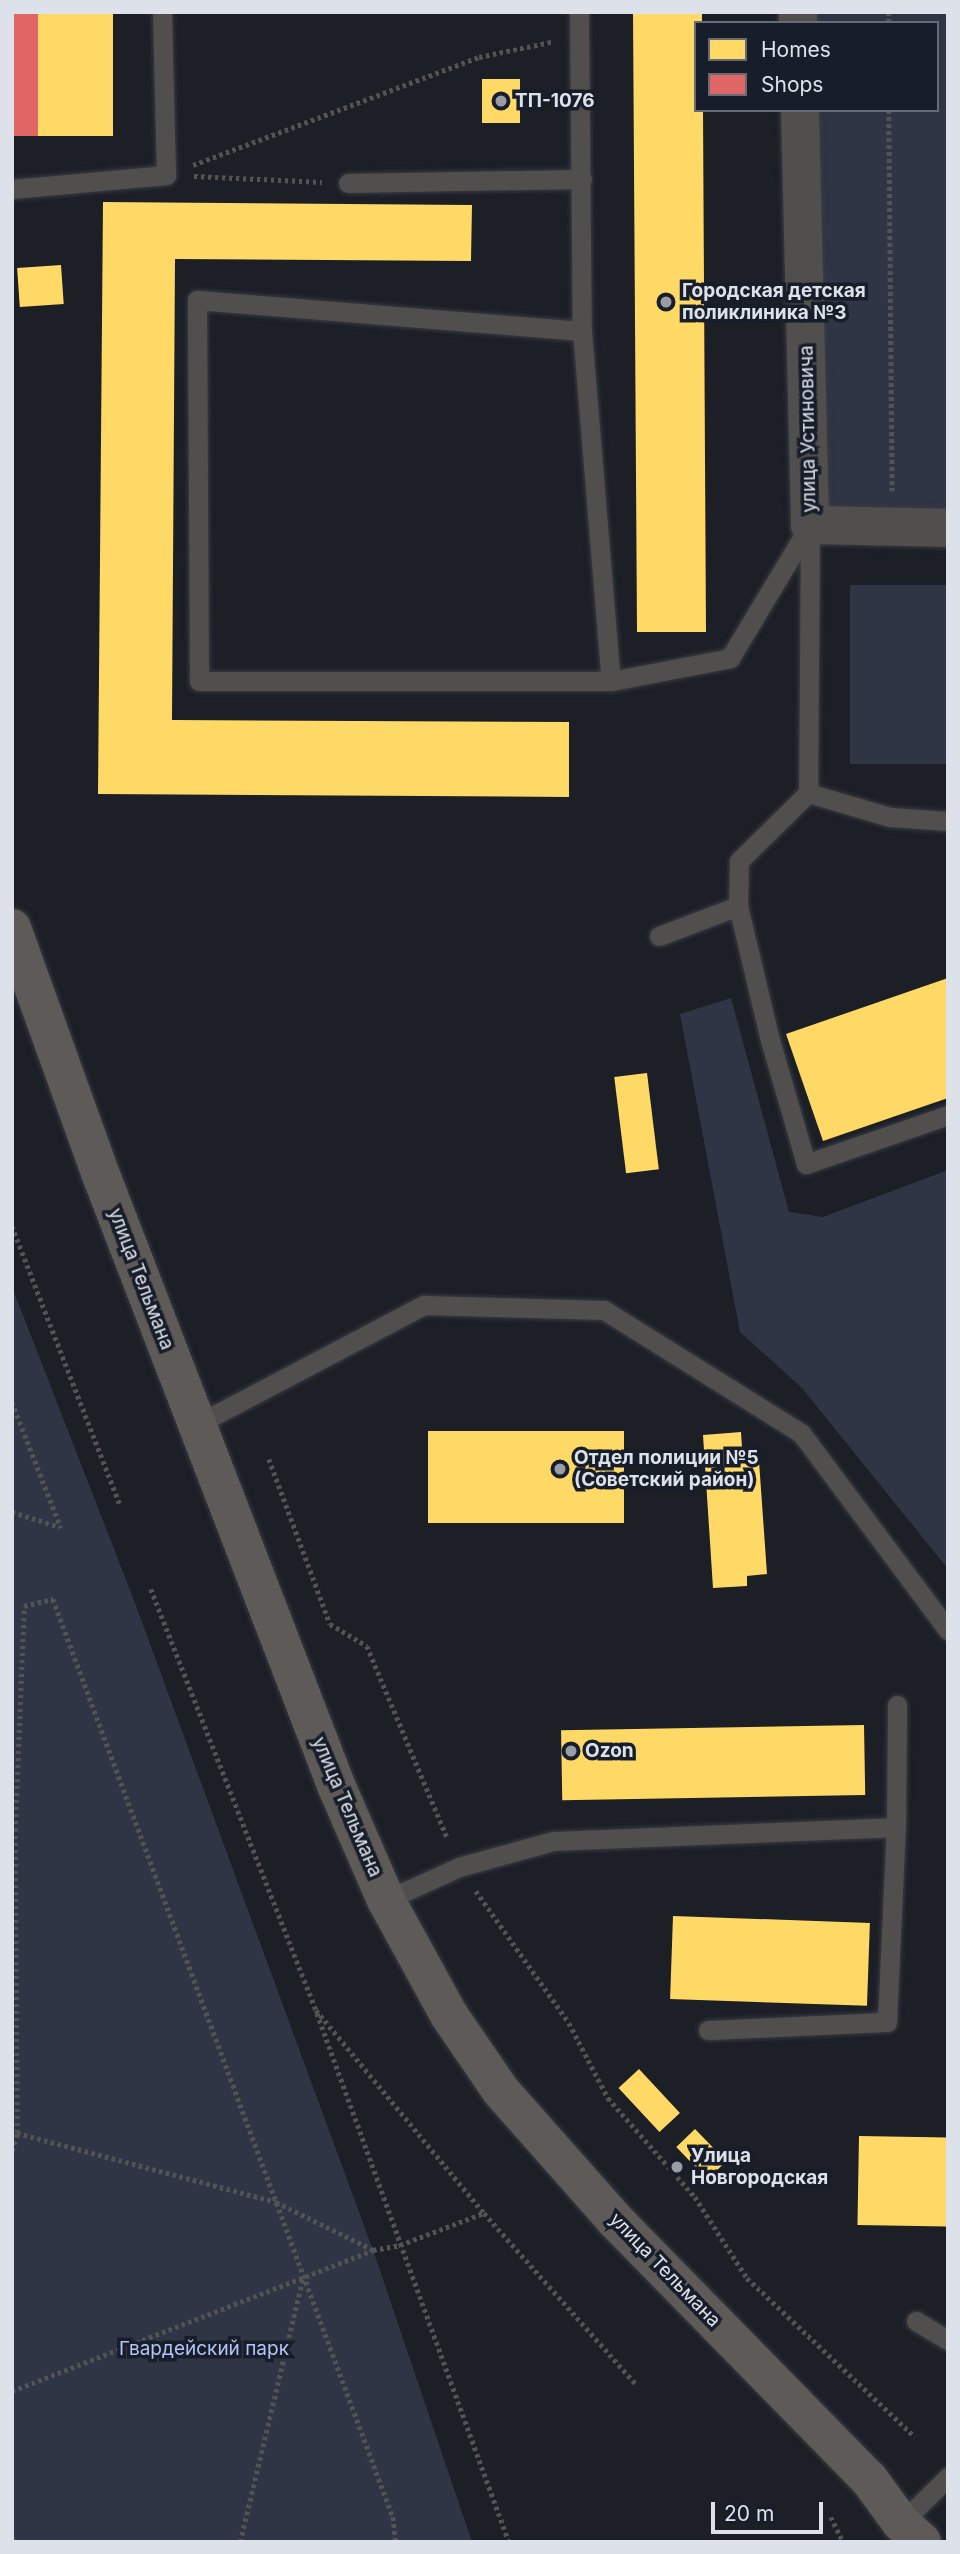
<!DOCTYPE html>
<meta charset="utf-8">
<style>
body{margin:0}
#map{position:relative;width:960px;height:2554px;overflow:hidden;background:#1c1f26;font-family:Inter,sans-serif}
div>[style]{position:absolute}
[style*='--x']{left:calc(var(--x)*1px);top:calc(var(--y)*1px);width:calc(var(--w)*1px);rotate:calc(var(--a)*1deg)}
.green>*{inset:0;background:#2f3544;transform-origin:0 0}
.homes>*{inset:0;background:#ffd966;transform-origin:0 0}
.shops>*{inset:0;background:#e06666;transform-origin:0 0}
.path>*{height:4.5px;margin-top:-2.25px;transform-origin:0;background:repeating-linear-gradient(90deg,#535353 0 3.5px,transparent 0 7px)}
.roads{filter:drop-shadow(0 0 2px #383b41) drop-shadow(0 0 2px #383b41)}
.service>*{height:19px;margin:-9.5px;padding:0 9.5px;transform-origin:9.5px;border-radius:9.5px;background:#514f4d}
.minor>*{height:38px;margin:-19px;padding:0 19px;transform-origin:19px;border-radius:19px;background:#514f4d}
.secondary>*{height:38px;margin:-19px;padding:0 19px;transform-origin:19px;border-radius:19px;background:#5d5a57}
.dots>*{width:19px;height:19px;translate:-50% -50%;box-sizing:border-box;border:4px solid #181d2a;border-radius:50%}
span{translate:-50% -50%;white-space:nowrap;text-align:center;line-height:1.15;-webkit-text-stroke:7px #181d2a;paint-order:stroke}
.poi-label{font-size:19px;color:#dde1ea;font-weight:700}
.left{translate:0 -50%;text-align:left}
.street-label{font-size:19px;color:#dde1ea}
.park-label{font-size:19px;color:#b3c5f5}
.frame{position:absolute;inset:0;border:14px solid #dde1ea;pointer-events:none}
.legend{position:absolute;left:694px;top:21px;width:245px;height:91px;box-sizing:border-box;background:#181d2a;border:2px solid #676b77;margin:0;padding:9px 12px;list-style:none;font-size:21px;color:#dde1ea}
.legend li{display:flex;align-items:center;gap:14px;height:35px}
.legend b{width:35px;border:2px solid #676b77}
.scale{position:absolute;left:711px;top:2502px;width:112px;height:32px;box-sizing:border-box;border:4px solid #dde1ea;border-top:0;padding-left:9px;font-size:21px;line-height:24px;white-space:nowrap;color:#dde1ea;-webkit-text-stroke:5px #181d2a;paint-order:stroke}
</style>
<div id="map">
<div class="green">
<i style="clip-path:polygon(798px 12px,948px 12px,948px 528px,810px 525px,800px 110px,937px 110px,937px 23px,798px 23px)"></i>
<i style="left:948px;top:585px;width:179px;height:98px;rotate:90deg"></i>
<i style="clip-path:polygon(731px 998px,789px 1212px,823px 1217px,948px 1170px,948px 1569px,802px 1388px,740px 1332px,680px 1014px)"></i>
<i style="clip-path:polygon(12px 1287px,132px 1595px,373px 2250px,472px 2542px,12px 2542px)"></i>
</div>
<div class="homes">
<i style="left:38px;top:12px;width:75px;height:124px"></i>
<i style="clip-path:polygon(633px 12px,702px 12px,702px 23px,696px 23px,696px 110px,703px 110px,706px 632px,637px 632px)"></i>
<i style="left:482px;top:79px;width:38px;height:44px"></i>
<i style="clip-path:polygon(103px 202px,472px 205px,471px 261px,175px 259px,172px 720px,569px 722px,569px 797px,98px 794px)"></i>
<i style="left:61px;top:265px;width:39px;height:44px;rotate:86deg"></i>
<i style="clip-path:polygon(948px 978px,948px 1098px,823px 1141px,786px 1034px)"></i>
<i style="left:647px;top:1073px;width:97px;height:33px;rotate:83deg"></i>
<i style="left:428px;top:1431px;width:196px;height:92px"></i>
<i style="clip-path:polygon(741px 1432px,742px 1448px,758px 1447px,767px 1574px,747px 1576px,747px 1586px,713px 1588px,703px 1435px)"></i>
<i style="left:864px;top:1725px;width:70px;height:303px;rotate:89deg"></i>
<i style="left:673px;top:1916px;width:197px;height:83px;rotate:2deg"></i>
<i style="left:639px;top:2069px;width:60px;height:28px;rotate:47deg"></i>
<i style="left:695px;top:2129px;width:45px;height:26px;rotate:46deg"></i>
<i style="left:859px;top:2136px;width:89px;height:89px;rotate:1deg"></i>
</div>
<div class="shops">
<i style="left:12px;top:12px;width:26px;height:124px"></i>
</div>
<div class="path">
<i style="--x:889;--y:12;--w:11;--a:90"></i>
<i style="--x:889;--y:110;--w:381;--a:89.5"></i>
<i style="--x:193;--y:165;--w:306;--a:-20.7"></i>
<i style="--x:479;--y:57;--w:74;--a:-11.8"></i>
<i style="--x:194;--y:176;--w:128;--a:2.7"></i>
<i style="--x:12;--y:1226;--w:299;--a:68.8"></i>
<i style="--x:12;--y:1402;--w:135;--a:68.7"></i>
<i style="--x:269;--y:1459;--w:176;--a:69.7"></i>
<i style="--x:330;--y:1624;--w:43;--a:30.7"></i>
<i style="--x:367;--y:1646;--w:210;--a:67.3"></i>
<i style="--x:12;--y:1512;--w:50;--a:17.4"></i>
<i style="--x:151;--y:1589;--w:452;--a:68.6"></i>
<i style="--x:316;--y:2010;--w:264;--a:50.4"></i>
<i style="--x:484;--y:2213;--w:229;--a:48.4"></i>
<i style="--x:476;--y:1891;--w:161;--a:54.8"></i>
<i style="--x:569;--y:2023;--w:85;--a:62.5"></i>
<i style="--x:608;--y:2098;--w:132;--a:48.7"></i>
<i style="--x:695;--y:2197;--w:96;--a:57.3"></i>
<i style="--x:747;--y:2278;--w:231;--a:43.4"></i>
<i style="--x:317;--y:2013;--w:563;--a:70.05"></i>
<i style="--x:17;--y:2133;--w:268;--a:14.9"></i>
<i style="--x:276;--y:2202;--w:108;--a:26.3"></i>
<i style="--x:12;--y:2151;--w:19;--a:-74"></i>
<i style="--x:17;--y:2133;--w:302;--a:-90.4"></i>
<i style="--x:15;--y:1831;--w:225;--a:-87.7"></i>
<i style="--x:24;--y:1606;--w:30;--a:-14"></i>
<i style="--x:53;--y:1599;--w:979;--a:69.68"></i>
<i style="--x:393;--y:2517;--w:25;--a:83"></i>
<i style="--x:12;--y:2391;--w:388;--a:-21.3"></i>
<i style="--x:373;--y:2250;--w:27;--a:-10"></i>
<i style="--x:400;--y:2245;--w:90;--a:-20.9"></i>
<i style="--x:831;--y:2517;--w:28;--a:64"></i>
<i style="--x:12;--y:2538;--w:5;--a:53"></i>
<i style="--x:240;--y:2542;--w:271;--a:-76.6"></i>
</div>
<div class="roads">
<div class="service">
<i style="--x:579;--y:12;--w:319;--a:89.5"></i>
<i style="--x:582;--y:331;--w:351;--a:85.3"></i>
<i style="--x:611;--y:681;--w:121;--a:-10.9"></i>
<i style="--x:730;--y:658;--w:155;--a:-59"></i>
<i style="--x:348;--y:183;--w:234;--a:-1"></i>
<i style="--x:12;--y:189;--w:155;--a:-5.2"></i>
<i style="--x:166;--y:175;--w:163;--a:-91.4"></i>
<i style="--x:582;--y:331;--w:386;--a:-175.4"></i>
<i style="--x:197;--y:300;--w:381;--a:89.7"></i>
<i style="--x:199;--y:681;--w:412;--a:0"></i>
<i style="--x:810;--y:526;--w:267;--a:90.4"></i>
<i style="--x:808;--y:793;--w:97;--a:135.4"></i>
<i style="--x:739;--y:861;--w:45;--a:91.3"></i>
<i style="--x:738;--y:906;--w:138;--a:76.6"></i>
<i style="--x:770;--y:1040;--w:129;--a:73.8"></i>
<i style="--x:806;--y:1164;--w:150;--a:-19"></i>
<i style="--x:808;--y:793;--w:85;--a:16.3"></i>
<i style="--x:890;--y:817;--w:58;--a:3.9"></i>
<i style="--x:659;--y:936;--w:85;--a:-20.8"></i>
<i style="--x:196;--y:1425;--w:258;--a:-27.8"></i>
<i style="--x:424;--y:1305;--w:180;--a:1.6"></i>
<i style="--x:604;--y:1310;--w:232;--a:32"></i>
<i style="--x:801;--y:1433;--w:246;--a:53.3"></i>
<i style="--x:386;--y:1900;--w:80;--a:-24.3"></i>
<i style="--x:459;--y:1867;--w:98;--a:-15.5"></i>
<i style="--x:553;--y:1841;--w:343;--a:-2.3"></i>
<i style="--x:896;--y:1827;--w:122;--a:-89.5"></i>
<i style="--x:708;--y:2030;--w:179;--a:-2.6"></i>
<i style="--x:887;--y:2022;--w:195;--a:-87.4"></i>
<i style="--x:916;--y:2321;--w:37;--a:31"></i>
<i style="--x:901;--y:2523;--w:66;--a:-44.4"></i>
</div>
<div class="minor">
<i style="--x:798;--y:12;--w:11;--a:90"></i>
<i style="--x:800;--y:110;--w:415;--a:88.6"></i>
<i style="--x:810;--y:525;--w:138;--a:1.2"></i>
</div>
<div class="secondary">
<i style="--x:12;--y:928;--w:263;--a:70.2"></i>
<i style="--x:101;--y:1175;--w:654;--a:68.93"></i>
<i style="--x:336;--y:1785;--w:125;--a:66.5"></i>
<i style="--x:386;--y:1900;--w:131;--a:61.3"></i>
<i style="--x:449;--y:2015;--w:92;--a:55.6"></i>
<i style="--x:501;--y:2091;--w:174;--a:48.5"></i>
<i style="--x:616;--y:2221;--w:361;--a:45.6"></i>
<i style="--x:869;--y:2479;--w:54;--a:54"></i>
<i style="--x:901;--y:2523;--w:28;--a:42"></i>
</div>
</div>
<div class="dots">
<i style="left:501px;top:101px;background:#999da5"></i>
<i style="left:666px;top:302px;background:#999da5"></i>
<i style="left:560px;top:1469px;background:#999da5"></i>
<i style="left:571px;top:1751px;background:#999da5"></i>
<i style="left:677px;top:2167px;background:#999da5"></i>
</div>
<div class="poi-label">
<span class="left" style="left:515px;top:101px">ТП-1076</span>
<span class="left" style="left:682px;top:302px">Городская детская<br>поликлиника №3</span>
<span class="left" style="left:574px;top:1469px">Отдел полиции №5<br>(Советский район)</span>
<span class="left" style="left:585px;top:1751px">Ozon</span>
<span class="left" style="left:691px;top:2167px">Улица<br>Новгородская</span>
</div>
<div class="street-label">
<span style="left:808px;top:429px;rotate:-91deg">улица Устиновича</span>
<span style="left:141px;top:1279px;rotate:69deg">улица Тельмана</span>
<span style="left:347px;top:1807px;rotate:67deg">улица Тельмана</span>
<span style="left:665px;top:2270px;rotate:46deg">улица Тельмана</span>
</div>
<div class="park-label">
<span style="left:204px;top:2349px">Гвардейский парк</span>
</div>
<div class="frame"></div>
<ul class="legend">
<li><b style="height:19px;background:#ffd966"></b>Homes</li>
<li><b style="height:19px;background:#e06666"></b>Shops</li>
</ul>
<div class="scale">20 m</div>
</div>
